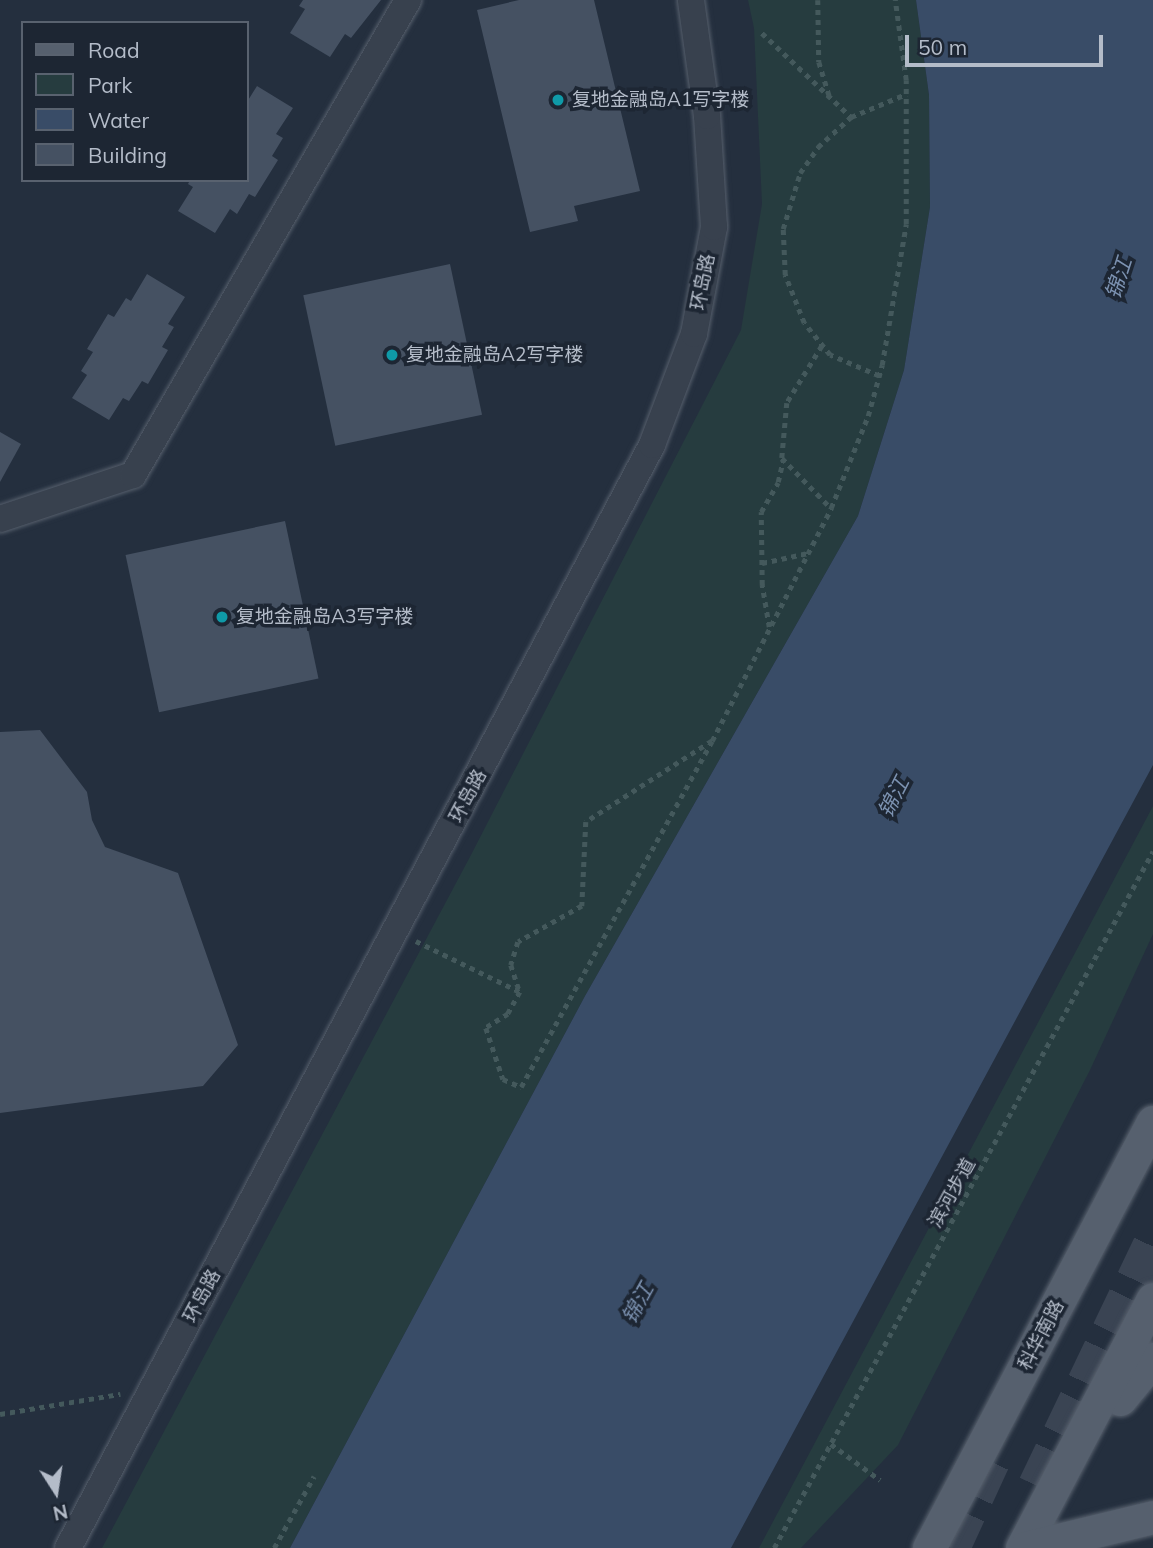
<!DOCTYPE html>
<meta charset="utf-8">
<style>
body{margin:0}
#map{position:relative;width:1153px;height:1548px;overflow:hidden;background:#242f3e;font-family:Mulish,"Noto Sans SC",sans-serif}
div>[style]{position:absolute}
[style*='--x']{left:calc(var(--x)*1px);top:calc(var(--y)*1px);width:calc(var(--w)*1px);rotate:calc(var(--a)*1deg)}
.green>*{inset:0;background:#263c3f}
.water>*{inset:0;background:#394c67}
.building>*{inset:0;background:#455162;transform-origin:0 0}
.highway-tunnel>*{height:38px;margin-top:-19px;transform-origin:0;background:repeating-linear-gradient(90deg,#3a4453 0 38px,transparent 0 57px)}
.path>*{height:4.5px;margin-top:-2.25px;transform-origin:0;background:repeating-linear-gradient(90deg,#44595c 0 5px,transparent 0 10px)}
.roads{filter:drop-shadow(0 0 2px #565f6c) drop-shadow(0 0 2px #565f6c)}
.minor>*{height:26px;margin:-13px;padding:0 13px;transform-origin:13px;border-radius:13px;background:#38414e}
.major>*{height:33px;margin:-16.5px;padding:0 16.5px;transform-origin:16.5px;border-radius:16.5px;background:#56606e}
.dots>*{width:19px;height:19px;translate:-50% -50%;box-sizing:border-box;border:4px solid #1d2633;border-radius:50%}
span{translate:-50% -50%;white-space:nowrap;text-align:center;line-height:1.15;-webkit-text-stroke:7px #1d2633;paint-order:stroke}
.poi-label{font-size:19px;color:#b4bcc9}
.left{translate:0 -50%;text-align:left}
.street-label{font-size:19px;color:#b4bcc9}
.water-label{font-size:21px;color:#7c92b1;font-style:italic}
.legend{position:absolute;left:21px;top:21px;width:228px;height:161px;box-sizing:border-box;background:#1d2633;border:2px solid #59626f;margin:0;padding:9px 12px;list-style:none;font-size:21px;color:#b4bcc9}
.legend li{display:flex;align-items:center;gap:14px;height:35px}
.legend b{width:35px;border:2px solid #59626f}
.north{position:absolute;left:21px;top:1457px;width:70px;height:70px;-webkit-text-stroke:5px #1d2633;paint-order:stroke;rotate:168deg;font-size:19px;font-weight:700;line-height:28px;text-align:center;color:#b4bcc9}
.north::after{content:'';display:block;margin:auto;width:24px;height:32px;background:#b4bcc9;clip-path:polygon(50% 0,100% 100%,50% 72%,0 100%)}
.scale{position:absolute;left:905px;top:35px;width:198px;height:32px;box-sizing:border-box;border:4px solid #b4bcc9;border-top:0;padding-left:9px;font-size:21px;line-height:24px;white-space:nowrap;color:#b4bcc9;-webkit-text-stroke:5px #1d2633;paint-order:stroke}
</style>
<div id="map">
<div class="green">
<i style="clip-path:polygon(748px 0,916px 0,929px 95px,930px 207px,904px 370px,858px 516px,585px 996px,290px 1548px,102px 1548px,472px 853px,741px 330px,762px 204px,754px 28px)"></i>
<i style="clip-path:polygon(1153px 806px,1153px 934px,1090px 1070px,898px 1445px,801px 1548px,759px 1548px)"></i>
</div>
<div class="water">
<i style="clip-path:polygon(916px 0,1153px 0,1153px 765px,731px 1548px,290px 1548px,585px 996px,858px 516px,904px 370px,930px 207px,929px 95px)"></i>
</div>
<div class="building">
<i style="clip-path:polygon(303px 0,381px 0,351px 38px,345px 34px,330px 57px,290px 33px,305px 9px,299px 6px)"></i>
<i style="clip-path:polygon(519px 0,594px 0,640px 191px,574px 206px,578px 221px,530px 232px,477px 10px)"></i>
<i style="clip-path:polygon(257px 86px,293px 108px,276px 134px,283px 138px,272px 156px,278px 160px,255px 197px,249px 194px,237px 214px,230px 209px,215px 233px,178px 211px,193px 187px,188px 184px,190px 180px,247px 180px,247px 102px)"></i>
<i style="left:450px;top:264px;width:154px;height:150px;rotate:78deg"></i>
<i style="clip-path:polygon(147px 274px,185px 297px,168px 324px,174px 327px,162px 347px,168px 350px,148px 384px,142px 381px,129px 401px,123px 398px,109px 420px,72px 398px,87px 375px,81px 371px,93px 352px,87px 349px,108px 314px,114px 317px,126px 298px,131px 301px)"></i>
<i style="clip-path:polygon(0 432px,21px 444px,0 482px)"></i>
<i style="left:285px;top:521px;width:161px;height:163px;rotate:78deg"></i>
<i style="clip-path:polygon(40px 730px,87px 792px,92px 820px,105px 847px,178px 873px,238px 1045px,203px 1086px,0 1113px,0 732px)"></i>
</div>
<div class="highway-tunnel">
<i style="--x:1037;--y:1486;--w:269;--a:-64.5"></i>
<i style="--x:951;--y:1548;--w:110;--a:-65.3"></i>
</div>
<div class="path">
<i style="--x:818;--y:0;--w:62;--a:89.1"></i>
<i style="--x:819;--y:62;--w:37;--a:73"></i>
<i style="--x:762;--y:33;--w:122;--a:43.3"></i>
<i style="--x:822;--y:346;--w:67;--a:121.6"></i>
<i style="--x:787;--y:403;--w:55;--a:95.2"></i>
<i style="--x:782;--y:458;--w:70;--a:45.6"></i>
<i style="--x:879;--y:376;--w:53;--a:-156.8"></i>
<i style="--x:830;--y:355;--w:41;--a:-129.1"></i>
<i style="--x:804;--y:323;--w:52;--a:-111.6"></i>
<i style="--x:785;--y:275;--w:46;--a:-92.5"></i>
<i style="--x:783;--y:229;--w:59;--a:-73.1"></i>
<i style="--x:800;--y:173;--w:32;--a:-55"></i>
<i style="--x:818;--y:147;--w:45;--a:-42.3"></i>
<i style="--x:851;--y:117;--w:60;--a:-22.7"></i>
<i style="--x:762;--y:563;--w:47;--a:-12.3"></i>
<i style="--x:769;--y:627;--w:43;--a:-99.5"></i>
<i style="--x:762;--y:585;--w:73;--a:-90.8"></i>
<i style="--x:761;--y:512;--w:34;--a:-60"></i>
<i style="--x:778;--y:482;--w:23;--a:-77"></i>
<i style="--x:712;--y:741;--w:262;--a:-62.9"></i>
<i style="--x:831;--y:508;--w:99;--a:-68.1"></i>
<i style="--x:868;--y:416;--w:53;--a:-74.6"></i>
<i style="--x:882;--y:365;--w:143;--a:-80.3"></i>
<i style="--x:906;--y:224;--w:144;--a:-90"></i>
<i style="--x:906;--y:80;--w:81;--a:-97.8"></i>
<i style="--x:416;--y:941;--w:116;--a:26.1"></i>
<i style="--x:520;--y:992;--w:25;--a:119"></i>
<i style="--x:508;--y:1014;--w:26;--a:148"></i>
<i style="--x:486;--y:1028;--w:54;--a:71.6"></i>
<i style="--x:503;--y:1079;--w:20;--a:24"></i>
<i style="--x:521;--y:1087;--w:395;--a:-61.1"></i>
<i style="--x:712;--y:741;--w:150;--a:147.3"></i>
<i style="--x:586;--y:822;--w:84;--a:92.7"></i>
<i style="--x:582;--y:906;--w:73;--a:150.6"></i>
<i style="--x:518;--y:942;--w:24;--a:107"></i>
<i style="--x:511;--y:965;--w:28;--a:72"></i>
<i style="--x:0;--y:1414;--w:122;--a:-9.5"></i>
<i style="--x:831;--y:1444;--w:61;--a:36.3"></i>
<i style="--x:274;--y:1548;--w:82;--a:-60.9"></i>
<i style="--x:774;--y:1548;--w:793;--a:-61.46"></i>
</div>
<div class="roads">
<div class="minor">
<i style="--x:0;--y:519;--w:140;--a:-18.3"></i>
<i style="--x:133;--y:475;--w:549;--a:-59.93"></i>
<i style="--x:68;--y:1548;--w:1248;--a:-62.1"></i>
<i style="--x:652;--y:445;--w:119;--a:-69.3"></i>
<i style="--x:694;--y:334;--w:109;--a:-79.4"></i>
<i style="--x:714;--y:227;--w:111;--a:-93.6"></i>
<i style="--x:707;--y:116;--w:117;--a:-97.9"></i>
</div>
<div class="major">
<i style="--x:1120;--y:1399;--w:52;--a:-50.5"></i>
<i style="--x:929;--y:1548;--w:481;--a:-62.3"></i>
<i style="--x:1022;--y:1548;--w:281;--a:-62.3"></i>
<i style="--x:1025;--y:1548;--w:132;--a:-13.6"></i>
</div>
</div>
<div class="dots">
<i style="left:558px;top:100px;background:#0f9aa8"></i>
<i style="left:392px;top:355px;background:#0f9aa8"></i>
<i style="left:222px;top:617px;background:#0f9aa8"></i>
</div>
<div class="poi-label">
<span class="left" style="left:572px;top:100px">复地金融岛A1写字楼</span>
<span class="left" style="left:406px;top:355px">复地金融岛A2写字楼</span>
<span class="left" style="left:236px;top:617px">复地金融岛A3写字楼</span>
</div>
<div class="street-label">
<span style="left:703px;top:282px;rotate:-79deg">环岛路</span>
<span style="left:468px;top:796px;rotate:-62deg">环岛路</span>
<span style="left:952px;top:1193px;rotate:-61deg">滨河步道</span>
<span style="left:202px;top:1296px;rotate:-62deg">环岛路</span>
<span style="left:1041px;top:1335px;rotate:-62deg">科华南路</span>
</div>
<div class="water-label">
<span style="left:1118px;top:278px;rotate:-72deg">锦江</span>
<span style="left:893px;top:797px;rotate:-63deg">锦江</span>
<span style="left:637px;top:1303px;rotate:-61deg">锦江</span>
</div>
<ul class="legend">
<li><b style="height:9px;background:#56606e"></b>Road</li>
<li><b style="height:19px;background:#263c3f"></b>Park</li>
<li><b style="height:19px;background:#394c67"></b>Water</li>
<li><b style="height:19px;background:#455162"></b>Building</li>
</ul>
<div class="north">N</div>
<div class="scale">50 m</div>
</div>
